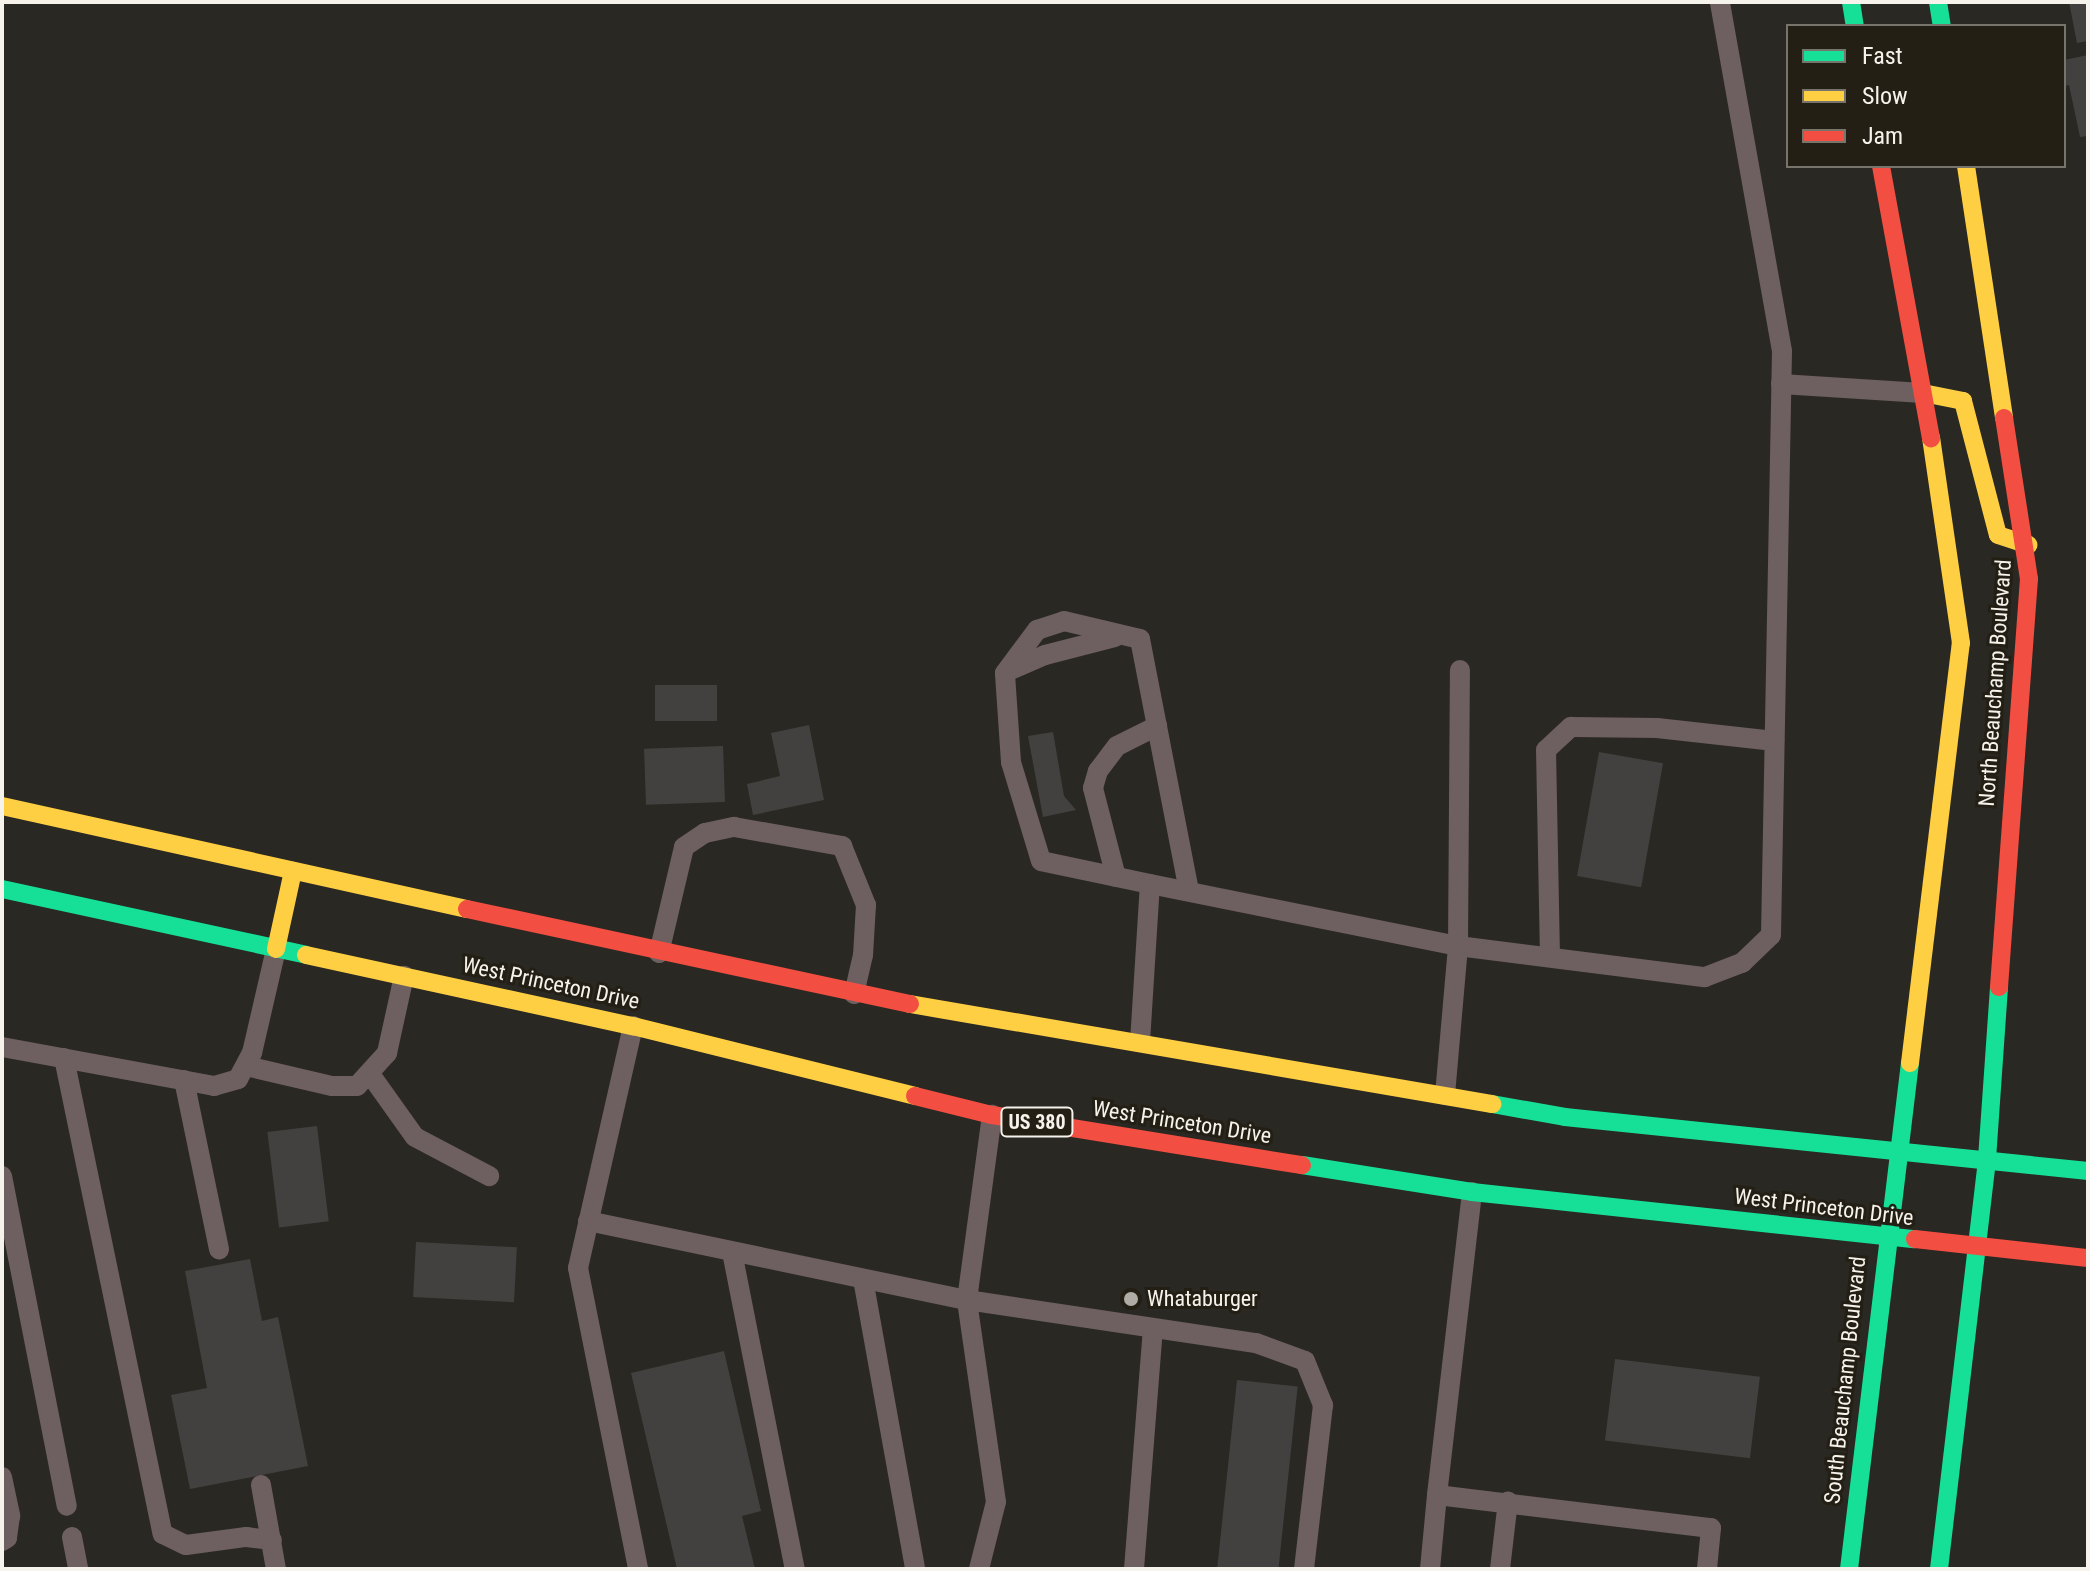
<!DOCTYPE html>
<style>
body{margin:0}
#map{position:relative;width:2090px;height:1571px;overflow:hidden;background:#2a2822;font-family:"Roboto Condensed",sans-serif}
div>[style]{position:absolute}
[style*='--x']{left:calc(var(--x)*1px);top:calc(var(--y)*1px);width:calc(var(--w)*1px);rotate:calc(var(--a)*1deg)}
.building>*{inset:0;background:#434140;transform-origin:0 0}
.lane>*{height:20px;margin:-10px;padding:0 10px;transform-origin:10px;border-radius:10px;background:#6e5f61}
.fast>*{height:18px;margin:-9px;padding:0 9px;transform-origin:9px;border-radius:9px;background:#16e098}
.slow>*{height:18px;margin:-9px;padding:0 9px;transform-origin:9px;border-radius:9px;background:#ffcf43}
.jam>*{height:18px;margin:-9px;padding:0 9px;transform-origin:9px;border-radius:9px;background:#f24e42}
.dots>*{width:22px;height:22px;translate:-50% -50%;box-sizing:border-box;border:4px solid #231f15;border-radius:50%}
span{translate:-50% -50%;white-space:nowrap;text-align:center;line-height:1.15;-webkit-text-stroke:6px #231f15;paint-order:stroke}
.shield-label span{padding:2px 6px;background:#231f15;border:2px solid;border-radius:6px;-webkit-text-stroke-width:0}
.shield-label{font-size:20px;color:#f6f3ed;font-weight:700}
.street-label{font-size:22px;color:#f6f3ed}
.poi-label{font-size:22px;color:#f6f3ed}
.left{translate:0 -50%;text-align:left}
.frame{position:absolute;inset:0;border:4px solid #f6f3ed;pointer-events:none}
.legend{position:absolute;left:1786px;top:24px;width:280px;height:144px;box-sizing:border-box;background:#231f15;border:2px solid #77746b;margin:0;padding:10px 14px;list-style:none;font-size:24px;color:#f6f3ed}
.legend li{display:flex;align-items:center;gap:16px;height:40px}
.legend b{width:40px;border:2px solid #77746b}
</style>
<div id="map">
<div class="building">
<i style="clip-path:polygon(2069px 2px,2088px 2px,2088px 41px,2077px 43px)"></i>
<i style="clip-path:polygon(2088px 55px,2088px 136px,2080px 137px,2069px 85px,2064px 86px,2064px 60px)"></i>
<i style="left:655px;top:685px;width:62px;height:36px"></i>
<i style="clip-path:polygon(809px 725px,824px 800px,753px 815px,747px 784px,780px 776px,771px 733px)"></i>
<i style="clip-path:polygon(1053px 732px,1064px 796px,1076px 810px,1043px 817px,1028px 736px)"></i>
<i style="left:723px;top:746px;width:56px;height:79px;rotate:88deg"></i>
<i style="left:1599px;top:752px;width:65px;height:126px;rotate:10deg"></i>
<i style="left:317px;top:1126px;width:96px;height:50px;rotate:83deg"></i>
<i style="left:416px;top:1242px;width:101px;height:55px;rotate:3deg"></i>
<i style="clip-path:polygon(250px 1259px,262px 1321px,278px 1317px,308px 1466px,190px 1489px,171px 1395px,207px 1388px,185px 1271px)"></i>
<i style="clip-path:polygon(724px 1351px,761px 1511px,742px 1516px,755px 1569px,677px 1569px,631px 1373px)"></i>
<i style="left:1615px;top:1359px;width:146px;height:82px;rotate:7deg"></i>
<i style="left:1237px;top:1380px;width:61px;height:190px;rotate:6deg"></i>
</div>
<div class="lane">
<i style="--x:1781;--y:384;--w:142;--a:3.6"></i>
<i style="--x:1008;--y:671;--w:40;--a:-23.4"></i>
<i style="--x:1045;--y:655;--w:72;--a:-14.4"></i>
<i style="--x:1116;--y:877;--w:92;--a:-104.5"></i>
<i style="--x:1093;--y:788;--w:18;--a:-74"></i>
<i style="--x:1098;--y:771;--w:31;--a:-53"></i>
<i style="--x:1117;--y:746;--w:45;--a:-26.6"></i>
<i style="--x:1150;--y:884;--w:111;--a:-168.1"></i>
<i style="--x:1041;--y:861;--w:103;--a:-106.9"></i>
<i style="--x:1011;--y:762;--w:89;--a:-93.9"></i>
<i style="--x:1005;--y:673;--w:54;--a:-53.3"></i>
<i style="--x:1037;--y:630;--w:28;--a:-18"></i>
<i style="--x:1064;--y:621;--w:78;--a:13.3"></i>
<i style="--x:1140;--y:639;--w:257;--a:79"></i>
<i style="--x:659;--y:953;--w:109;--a:-76.7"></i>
<i style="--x:684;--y:847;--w:25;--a:-34"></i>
<i style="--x:705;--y:833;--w:30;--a:-12"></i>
<i style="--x:734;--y:827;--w:110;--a:10"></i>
<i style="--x:842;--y:846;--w:64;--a:67.9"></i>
<i style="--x:866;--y:905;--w:50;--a:93.4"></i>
<i style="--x:863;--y:955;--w:40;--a:103"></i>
<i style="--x:1550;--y:957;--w:207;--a:-91.1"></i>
<i style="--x:1546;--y:750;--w:34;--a:-43"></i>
<i style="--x:1571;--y:727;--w:86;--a:0.7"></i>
<i style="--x:1657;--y:728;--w:118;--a:6.3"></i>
<i style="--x:633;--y:1026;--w:248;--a:102.8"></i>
<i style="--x:578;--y:1268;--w:307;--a:78.7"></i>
<i style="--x:1140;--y:1042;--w:158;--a:-86.4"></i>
<i style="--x:1150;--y:884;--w:314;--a:11.4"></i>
<i style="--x:1458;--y:946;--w:249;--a:7.2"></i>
<i style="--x:1705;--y:977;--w:40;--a:-21"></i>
<i style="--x:1742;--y:963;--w:40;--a:-44"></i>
<i style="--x:1771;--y:935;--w:584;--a:-88.92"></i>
<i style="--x:1782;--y:351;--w:354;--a:-100.1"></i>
<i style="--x:2;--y:1047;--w:216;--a:10.4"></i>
<i style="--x:214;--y:1086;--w:25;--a:-16"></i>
<i style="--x:238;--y:1079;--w:30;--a:-62"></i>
<i style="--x:252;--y:1053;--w:107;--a:-77"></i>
<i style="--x:64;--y:1058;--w:486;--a:78.3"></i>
<i style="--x:163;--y:1534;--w:25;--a:26"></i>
<i style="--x:186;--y:1545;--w:61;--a:-7.6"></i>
<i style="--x:246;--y:1537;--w:26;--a:7"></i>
<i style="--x:246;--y:1066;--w:88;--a:13.1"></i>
<i style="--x:332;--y:1086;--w:25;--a:0"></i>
<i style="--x:357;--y:1086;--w:45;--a:-47.7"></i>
<i style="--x:387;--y:1053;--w:79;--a:-77.6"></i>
<i style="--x:370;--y:1074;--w:77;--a:54.5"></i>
<i style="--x:415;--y:1137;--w:84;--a:27.8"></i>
<i style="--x:184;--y:1080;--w:173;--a:78.3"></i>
<i style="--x:1445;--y:1095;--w:150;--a:-85"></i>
<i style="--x:1458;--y:946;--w:276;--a:-89.6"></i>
<i style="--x:2;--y:1176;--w:336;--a:78.9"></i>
<i style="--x:588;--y:1221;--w:387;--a:11.8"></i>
<i style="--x:967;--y:1300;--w:292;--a:8.5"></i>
<i style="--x:1256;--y:1343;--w:52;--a:20.2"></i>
<i style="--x:1305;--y:1361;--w:48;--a:67.8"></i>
<i style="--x:1323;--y:1405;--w:165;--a:96.6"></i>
<i style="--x:732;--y:1252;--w:323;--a:78.8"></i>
<i style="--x:863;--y:1279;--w:295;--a:79.8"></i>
<i style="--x:2;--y:1477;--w:40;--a:78"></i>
<i style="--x:10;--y:1516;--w:22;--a:98"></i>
<i style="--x:7;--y:1538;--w:6;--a:149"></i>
<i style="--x:261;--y:1485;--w:85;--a:79.9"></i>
<i style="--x:1437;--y:1495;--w:305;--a:-83.4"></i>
<i style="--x:72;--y:1537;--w:33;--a:79"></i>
<i style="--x:979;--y:1569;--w:69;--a:-75.8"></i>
<i style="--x:996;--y:1502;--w:204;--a:-98.2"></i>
<i style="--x:967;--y:1300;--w:187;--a:-82.3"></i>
<i style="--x:1134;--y:1569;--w:240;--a:-85.5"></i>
<i style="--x:1430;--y:1569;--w:74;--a:-84.6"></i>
<i style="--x:1437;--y:1495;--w:276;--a:6.9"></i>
<i style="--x:1711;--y:1528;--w:41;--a:95.6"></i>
<i style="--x:1500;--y:1569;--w:68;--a:-83.3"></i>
</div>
<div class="fast">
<i style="--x:1851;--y:2;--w:24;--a:81"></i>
<i style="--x:1938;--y:2;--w:24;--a:81"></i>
<i style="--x:2;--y:889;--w:311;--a:12.2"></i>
<i style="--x:1492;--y:1104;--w:74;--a:10.1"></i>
<i style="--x:1565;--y:1117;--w:526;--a:5.89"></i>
<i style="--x:1302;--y:1165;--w:172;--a:9"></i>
<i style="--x:1472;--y:1192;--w:445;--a:6.1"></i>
<i style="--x:1849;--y:1569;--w:510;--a:-83.13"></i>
<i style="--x:1939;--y:1569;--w:413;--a:-83.3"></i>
<i style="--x:1987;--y:1159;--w:172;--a:-86"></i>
</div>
<div class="slow">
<i style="--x:1966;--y:166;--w:255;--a:81.4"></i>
<i style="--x:1923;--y:393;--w:41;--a:11.3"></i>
<i style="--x:1963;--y:401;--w:138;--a:75.4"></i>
<i style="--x:1998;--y:535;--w:32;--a:18"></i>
<i style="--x:2;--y:806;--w:476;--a:12.5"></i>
<i style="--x:276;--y:949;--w:80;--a:-77.7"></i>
<i style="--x:306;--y:955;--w:335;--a:12.3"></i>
<i style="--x:633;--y:1026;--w:291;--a:13.9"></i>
<i style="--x:910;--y:1004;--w:591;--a:9.75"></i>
<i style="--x:1910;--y:1063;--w:423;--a:-83.1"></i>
<i style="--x:1961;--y:643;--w:207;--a:-98.3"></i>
</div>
<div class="jam">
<i style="--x:1881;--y:166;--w:277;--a:79.6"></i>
<i style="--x:467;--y:909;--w:453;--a:12.1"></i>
<i style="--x:1999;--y:987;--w:409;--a:-85.8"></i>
<i style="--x:2029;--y:579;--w:163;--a:-98.8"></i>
<i style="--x:915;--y:1096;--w:79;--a:13.9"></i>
<i style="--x:992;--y:1115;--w:314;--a:9.2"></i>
<i style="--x:1915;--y:1239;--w:174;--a:6.3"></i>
</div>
<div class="dots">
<i style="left:1131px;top:1299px;background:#afaca6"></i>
</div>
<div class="shield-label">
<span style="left:1037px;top:1122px">US 380</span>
</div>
<div class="street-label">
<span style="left:1995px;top:683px;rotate:-86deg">North Beauchamp Boulevard</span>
<span style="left:551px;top:983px;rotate:12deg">West Princeton Drive</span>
<span style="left:1182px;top:1122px;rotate:9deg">West Princeton Drive</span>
<span style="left:1824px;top:1207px;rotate:7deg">West Princeton Drive</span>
<span style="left:1845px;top:1380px;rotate:-84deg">South Beauchamp Boulevard</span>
</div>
<div class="poi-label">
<span class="left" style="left:1147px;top:1299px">Whataburger</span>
</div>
<div class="frame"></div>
<ul class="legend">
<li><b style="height:10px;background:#16e098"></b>Fast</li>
<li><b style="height:10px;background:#ffcf43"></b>Slow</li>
<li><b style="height:10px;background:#f24e42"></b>Jam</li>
</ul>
</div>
